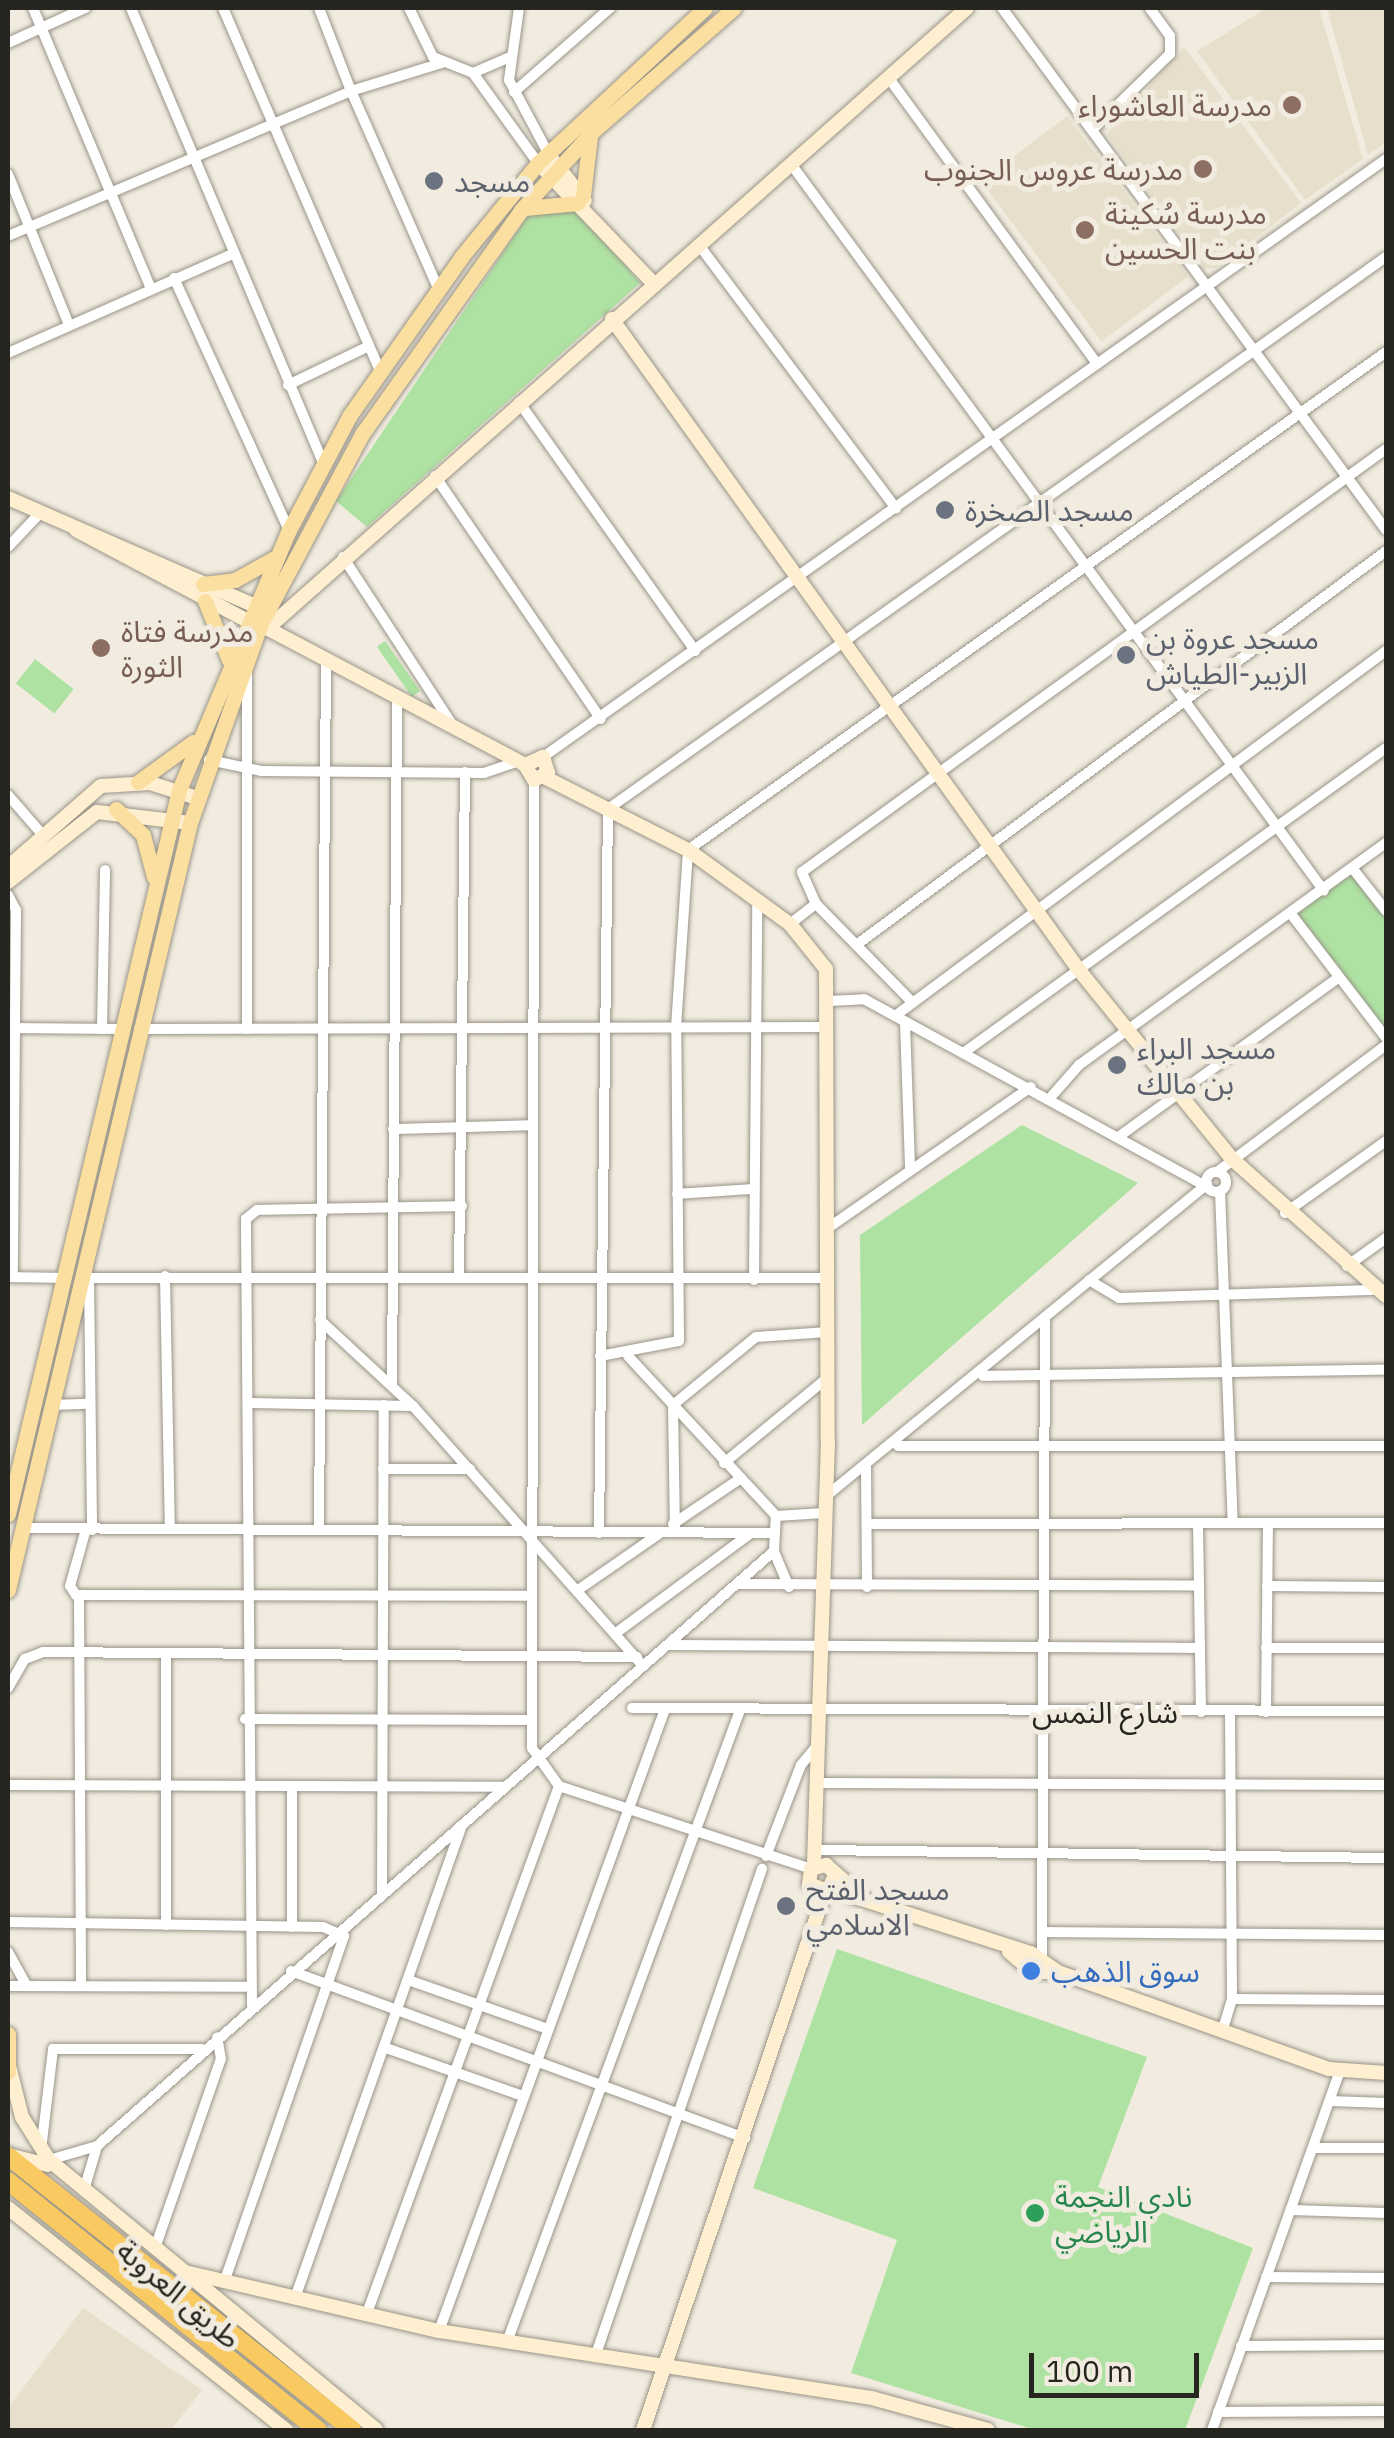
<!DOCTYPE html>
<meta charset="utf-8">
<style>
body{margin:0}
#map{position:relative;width:1394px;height:2438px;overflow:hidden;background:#f1ecdf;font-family:"IBM Plex Sans","Noto Sans Arabic",sans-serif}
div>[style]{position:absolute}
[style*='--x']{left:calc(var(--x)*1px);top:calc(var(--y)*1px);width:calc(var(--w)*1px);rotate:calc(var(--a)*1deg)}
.built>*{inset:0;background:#e7dfcb;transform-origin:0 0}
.green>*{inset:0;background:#aee2a2;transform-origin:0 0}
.roads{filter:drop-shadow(0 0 2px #999488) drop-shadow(0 0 2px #999488)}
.street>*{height:10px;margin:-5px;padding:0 5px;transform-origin:5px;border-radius:5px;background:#fff}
.street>.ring{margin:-5px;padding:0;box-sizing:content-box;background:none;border:10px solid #fff;border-radius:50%}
.secondary>*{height:14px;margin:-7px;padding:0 7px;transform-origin:7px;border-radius:7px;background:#fdefd0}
.primary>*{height:15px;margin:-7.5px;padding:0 7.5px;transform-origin:7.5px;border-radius:7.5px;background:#fbdfa1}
.highway>*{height:18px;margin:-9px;padding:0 9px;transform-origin:9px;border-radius:9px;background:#f9ca62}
.dots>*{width:28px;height:28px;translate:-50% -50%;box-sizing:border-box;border:5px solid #f1ecdf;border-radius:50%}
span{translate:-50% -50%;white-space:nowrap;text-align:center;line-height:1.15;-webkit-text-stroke:10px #f1ecdf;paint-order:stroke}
.education-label{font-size:30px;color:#785e54}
.right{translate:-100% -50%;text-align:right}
.left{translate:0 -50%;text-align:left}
.worship-label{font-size:30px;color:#5b616d}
.street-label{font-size:30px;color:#272520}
.shop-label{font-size:30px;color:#366cbe}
.leisure-label{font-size:30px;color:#27864d}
.frame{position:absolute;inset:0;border:10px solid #272520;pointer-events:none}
.scale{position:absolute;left:1029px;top:2353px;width:170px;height:45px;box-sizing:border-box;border:5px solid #272520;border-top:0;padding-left:12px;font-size:30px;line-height:35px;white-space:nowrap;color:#272520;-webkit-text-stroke:8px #f1ecdf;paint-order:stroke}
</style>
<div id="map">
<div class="built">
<i style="clip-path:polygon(1267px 8px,1319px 8px,1363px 159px,1305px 200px,1197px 51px)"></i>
<i style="clip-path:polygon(1327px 8px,1386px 8px,1386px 142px,1368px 155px)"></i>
<i style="clip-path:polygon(1184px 47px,1301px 203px,1216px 268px,1204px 268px,1107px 134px)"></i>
<i style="left:1067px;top:116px;width:201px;height:108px;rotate:53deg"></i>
<i style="clip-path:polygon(83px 2308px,202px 2390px,171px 2430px,8px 2430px,8px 2408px)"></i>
</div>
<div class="green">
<i style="clip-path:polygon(558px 205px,581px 212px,640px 283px,367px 527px,336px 501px,527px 217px)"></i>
<i style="left:385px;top:641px;width:61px;height:10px;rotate:55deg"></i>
<i style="left:35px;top:659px;width:49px;height:31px;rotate:38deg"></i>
<i style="clip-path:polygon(1353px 870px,1386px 911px,1386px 1037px,1292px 914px)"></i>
<i style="clip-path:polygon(1022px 1125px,1138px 1183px,862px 1425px,860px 1235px)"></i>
<i style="clip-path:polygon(837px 1949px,1147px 2057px,1098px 2187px,1253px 2248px,1185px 2430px,1035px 2430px,851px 2373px,897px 2240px,753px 2188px)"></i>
</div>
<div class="roads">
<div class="street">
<i style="--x:33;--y:8;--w:303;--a:67.2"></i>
<i style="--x:131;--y:8;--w:494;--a:67.1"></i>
<i style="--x:223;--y:8;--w:395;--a:66.6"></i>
<i style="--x:409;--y:8;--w:55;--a:63.9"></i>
<i style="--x:433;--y:57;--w:43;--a:21.8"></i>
<i style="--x:473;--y:73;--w:111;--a:54.2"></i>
<i style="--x:519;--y:8;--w:73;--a:97.9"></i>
<i style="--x:509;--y:80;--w:83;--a:61.9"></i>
<i style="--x:1002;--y:8;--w:648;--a:53.66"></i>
<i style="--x:8;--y:43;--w:85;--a:-24.4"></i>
<i style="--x:473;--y:73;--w:40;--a:-23.4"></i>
<i style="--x:888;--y:77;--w:355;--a:53.9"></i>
<i style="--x:514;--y:92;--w:128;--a:-41.2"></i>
<i style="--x:1092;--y:130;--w:109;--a:-44.3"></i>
<i style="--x:1170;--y:54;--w:18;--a:-90"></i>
<i style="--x:1170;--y:36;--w:34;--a:-126"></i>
<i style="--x:791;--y:164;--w:901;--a:53.75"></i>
<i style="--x:8;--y:174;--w:163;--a:68"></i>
<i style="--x:8;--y:236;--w:372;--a:-22.9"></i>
<i style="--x:351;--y:91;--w:89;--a:-111.1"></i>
<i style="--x:699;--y:245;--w:329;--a:53.2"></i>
<i style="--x:174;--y:278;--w:277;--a:65.5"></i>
<i style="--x:438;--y:288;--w:215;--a:-113.8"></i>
<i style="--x:351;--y:91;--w:95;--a:-17.1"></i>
<i style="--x:8;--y:353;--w:245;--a:-23.8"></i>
<i style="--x:288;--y:385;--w:90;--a:-25.7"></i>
<i style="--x:519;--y:402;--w:305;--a:54.7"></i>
<i style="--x:435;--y:476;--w:294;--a:55.7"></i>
<i style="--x:8;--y:547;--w:47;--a:-46.7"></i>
<i style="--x:343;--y:557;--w:199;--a:56.9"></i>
<i style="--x:543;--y:757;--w:1034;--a:-35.35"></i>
<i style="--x:209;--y:760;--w:53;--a:11.9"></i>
<i style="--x:261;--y:771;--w:223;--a:0.5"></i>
<i style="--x:484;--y:773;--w:34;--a:-19"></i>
<i style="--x:534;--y:780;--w:968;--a:90.12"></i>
<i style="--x:532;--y:1748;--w:47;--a:54.6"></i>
<i style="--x:559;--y:1786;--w:265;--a:18.2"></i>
<i style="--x:8;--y:795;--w:50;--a:49"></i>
<i style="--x:1353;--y:869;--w:53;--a:51.8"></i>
<i style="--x:8;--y:895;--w:17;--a:62"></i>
<i style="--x:16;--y:910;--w:365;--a:90.5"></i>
<i style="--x:1291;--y:914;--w:156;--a:52.5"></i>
<i style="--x:790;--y:924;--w:33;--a:-38"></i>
<i style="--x:859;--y:943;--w:657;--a:-36.64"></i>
<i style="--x:829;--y:1001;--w:35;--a:-3"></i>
<i style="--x:864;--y:999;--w:385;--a:28.7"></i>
<i style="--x:911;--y:1001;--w:136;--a:-134.4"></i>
<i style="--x:816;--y:904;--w:35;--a:-114"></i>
<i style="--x:802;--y:872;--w:721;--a:-35.92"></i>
<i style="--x:895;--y:1016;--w:612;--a:-36.63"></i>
<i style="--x:905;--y:1023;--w:145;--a:88"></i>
<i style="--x:8;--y:1028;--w:115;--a:0.5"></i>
<i style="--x:102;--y:1029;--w:159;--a:-88.9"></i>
<i style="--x:139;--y:1029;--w:688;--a:-0.17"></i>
<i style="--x:247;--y:1029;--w:359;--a:-90"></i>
<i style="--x:966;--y:1051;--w:518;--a:-35.81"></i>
<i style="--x:1050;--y:1098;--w:44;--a:-48.7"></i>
<i style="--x:1079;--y:1065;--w:379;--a:-35.9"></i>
<i style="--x:393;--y:1129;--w:140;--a:-1.6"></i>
<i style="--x:1121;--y:1135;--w:268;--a:-35.9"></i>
<i style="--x:1217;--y:1172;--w:211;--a:-36.9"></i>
<i class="ring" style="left:1206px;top:1172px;width:10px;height:10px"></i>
<i style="--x:1220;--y:1191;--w:332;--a:87.8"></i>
<i style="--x:677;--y:1194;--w:76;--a:-3.8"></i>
<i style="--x:1285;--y:1213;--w:124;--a:-35.5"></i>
<i style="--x:828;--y:1228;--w:247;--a:-34.8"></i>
<i style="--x:1347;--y:1266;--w:48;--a:-35.7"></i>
<i style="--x:165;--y:1276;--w:253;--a:88.9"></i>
<i style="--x:8;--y:1277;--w:57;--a:1"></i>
<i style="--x:89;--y:1277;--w:253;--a:89.3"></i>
<i style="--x:459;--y:1277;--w:505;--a:-89.32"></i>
<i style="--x:81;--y:1278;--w:748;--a:0"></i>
<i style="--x:754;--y:1280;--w:381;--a:-89.5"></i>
<i style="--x:1089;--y:1280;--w:35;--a:31"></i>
<i style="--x:1119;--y:1298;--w:259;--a:-1.8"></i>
<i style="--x:320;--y:1320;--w:127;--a:42.8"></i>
<i style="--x:413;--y:1406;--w:341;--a:48.5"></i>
<i style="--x:600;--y:1356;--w:80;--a:-10.8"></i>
<i style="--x:679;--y:1341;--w:314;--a:-90.5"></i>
<i style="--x:676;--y:1027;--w:177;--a:-86.1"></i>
<i style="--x:688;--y:850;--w:857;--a:-35.51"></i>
<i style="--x:628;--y:1356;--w:218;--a:47.2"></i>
<i style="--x:983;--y:1376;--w:403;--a:-0.9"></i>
<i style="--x:392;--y:1385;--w:690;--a:-89.58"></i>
<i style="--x:250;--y:1403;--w:162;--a:1.1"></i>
<i style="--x:52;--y:1405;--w:35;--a:-2"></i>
<i style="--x:898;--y:1446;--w:488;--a:0"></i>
<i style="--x:724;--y:1463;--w:132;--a:-39.5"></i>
<i style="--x:866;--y:1468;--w:119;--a:89.5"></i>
<i style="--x:383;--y:1469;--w:87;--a:0"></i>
<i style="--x:825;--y:1497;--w:494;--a:-39.3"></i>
<i style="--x:1198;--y:1523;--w:189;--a:89.1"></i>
<i style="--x:673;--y:1524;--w:78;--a:-34.1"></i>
<i style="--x:867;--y:1524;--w:519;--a:-0.11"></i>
<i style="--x:23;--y:1528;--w:751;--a:0.38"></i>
<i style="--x:86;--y:1529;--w:59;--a:105.7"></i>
<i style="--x:70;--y:1586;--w:11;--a:56"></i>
<i style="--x:76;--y:1595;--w:452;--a:0.1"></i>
<i style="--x:319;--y:1530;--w:871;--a:-89.54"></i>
<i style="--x:675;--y:1532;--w:127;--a:-90.9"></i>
<i style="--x:673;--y:1405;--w:107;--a:-39.3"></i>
<i style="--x:756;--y:1337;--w:72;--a:-4"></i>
<i style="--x:599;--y:1533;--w:724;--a:-89.29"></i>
<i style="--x:608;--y:809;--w:954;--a:-35.36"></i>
<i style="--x:738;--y:1584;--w:461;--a:0.2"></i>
<i style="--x:1267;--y:1586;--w:119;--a:0.5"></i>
<i style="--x:789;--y:1587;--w:39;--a:-113"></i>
<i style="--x:774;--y:1551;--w:35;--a:-87"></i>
<i style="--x:776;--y:1516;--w:48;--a:-3.6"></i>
<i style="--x:578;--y:1590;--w:98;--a:-34.7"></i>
<i style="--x:79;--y:1595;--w:390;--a:89.7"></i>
<i style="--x:616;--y:1633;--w:168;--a:-36.5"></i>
<i style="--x:671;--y:1645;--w:529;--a:0.32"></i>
<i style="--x:1266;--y:1648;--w:120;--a:0"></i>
<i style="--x:8;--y:1688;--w:34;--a:-60"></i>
<i style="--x:25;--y:1659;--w:19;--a:-21"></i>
<i style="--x:43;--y:1652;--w:594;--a:0.48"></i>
<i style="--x:632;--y:1708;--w:754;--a:0.23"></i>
<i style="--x:1266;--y:1712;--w:189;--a:-89.4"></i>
<i style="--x:245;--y:1719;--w:286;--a:0.2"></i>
<i style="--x:822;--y:1783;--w:564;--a:0.2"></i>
<i style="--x:8;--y:1785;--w:496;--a:0.2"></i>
<i style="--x:292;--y:1790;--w:137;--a:90"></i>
<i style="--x:820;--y:1850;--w:566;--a:0.81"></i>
<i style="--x:766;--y:1856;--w:97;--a:-69"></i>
<i style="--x:801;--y:1765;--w:26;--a:-50"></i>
<i style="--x:382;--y:1892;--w:487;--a:-89.8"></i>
<i style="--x:8;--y:1922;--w:315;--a:0.9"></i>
<i style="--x:323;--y:1927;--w:23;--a:23"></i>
<i style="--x:344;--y:1936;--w:361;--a:109.1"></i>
<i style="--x:166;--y:1925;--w:271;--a:-90"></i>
<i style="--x:1044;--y:1932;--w:342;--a:0.5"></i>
<i style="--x:8;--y:1952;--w:37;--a:61"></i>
<i style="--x:1042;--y:1962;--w:643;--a:-89.73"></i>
<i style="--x:291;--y:1971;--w:484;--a:20.2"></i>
<i style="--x:411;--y:1981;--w:142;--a:19.3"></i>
<i style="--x:8;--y:1986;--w:237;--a:0.2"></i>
<i style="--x:1232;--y:1999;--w:154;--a:0.4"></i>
<i style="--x:252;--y:2005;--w:786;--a:-90.44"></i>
<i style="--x:246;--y:1219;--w:14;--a:-39"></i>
<i style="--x:257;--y:1210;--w:205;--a:-1.1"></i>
<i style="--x:1222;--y:2032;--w:34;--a:-73"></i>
<i style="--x:1232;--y:1999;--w:287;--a:-90.4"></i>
<i style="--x:386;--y:2048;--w:142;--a:19.3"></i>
<i style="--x:1330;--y:2101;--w:56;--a:2"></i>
<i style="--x:1314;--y:2148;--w:72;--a:0"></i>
<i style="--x:41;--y:2150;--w:102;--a:-83.2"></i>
<i style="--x:53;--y:2049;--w:149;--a:0"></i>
<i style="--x:49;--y:2160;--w:50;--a:-16.3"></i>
<i style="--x:97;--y:2146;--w:901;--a:-41.31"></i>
<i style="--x:84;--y:2190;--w:46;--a:-73.5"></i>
<i style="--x:1291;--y:2210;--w:95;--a:1.8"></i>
<i style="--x:155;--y:2248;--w:200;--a:-70.8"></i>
<i style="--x:221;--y:2059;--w:22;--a:-100"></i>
<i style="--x:1266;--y:2277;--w:120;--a:0.5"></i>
<i style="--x:295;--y:2298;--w:502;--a:-70.55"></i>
<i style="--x:366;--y:2316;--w:564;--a:-69.99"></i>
<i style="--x:439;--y:2331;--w:662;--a:-70.03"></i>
<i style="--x:507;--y:2342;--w:674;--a:-69.76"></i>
<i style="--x:1241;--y:2346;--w:145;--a:-0.4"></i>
<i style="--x:596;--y:2354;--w:513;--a:-71.11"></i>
<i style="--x:1218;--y:2412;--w:168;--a:-0.3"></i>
<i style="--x:1212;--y:2430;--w:381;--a:-70.4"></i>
</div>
<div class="secondary">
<i style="--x:552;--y:159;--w:53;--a:51.8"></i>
<i style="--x:538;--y:163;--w:165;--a:46.2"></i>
<i style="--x:612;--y:319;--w:801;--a:54.35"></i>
<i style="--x:1079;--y:970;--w:242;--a:51"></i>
<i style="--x:1231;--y:1158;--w:208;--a:41.7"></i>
<i style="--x:8;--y:498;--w:270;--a:23.6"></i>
<i style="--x:76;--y:530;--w:195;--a:27.9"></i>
<i style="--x:261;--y:625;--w:299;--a:27.9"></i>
<i style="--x:525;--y:765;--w:17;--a:59"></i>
<i style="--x:534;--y:780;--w:16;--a:-27"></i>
<i style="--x:548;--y:773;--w:17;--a:-107"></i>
<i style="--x:543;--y:757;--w:20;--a:156"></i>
<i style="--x:268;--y:628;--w:934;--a:-41.57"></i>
<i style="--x:544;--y:777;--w:161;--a:26.9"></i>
<i style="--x:688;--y:850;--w:126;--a:36"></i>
<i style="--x:790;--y:924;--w:58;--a:51.3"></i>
<i style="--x:826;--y:969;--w:472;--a:89.8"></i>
<i style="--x:828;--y:1441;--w:426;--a:91.9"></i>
<i style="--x:8;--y:867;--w:123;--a:-41.1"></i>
<i style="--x:101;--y:786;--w:49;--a:-3.5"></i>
<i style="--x:150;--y:783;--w:49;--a:17.7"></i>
<i style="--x:8;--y:882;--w:113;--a:-38.2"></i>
<i style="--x:97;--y:812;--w:94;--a:6.7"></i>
<i style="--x:835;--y:1875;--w:17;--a:114"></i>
<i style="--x:828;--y:1891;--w:20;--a:-160"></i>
<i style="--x:809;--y:1884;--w:15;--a:-82"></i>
<i style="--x:811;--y:1869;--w:16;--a:-15"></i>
<i style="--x:826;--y:1865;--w:44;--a:41.3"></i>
<i style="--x:830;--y:1889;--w:211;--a:17.7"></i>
<i style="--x:1031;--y:1953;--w:33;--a:35"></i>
<i style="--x:1009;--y:1952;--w:31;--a:40"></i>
<i style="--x:1033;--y:1972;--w:25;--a:0"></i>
<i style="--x:1058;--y:1972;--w:288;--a:19.7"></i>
<i style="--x:1329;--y:2069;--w:57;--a:4"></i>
<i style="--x:9;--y:2066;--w:53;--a:75.7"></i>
<i style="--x:22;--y:2117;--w:51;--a:57.9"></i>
<i style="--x:49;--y:2160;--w:424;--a:39.5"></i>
<i style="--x:8;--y:2155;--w:41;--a:14"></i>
<i style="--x:8;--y:2208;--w:356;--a:38.6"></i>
<i style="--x:185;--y:2272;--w:261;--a:13.1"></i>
<i style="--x:439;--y:2331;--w:438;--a:8.8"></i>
<i style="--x:872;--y:2398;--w:120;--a:15.4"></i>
<i style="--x:643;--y:2430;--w:568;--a:-71.31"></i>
</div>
<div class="primary">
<i style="--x:583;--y:196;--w:60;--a:-83.3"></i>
<i style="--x:525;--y:208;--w:53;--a:-5.4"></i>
<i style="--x:203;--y:584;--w:32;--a:-7"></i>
<i style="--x:235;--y:580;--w:45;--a:-29.4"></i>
<i style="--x:205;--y:601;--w:64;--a:67.9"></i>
<i style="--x:138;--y:782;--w:68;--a:-36"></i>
<i style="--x:116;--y:809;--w:37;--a:44"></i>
<i style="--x:143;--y:835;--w:43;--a:75.3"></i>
<i style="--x:8;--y:1514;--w:744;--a:-76.71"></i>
<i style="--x:179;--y:790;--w:282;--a:-67.1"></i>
<i style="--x:289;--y:530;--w:130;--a:-62.1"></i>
<i style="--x:350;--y:415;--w:194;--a:-54.8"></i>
<i style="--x:462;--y:256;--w:120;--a:-50.7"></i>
<i style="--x:538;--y:163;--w:228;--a:-42.9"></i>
<i style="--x:8;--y:1590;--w:788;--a:-76.65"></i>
<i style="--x:190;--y:823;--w:210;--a:-70.5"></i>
<i style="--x:260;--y:625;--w:217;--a:-61.9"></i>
<i style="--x:362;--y:434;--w:275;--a:-54.6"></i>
<i style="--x:521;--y:210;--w:104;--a:-47.7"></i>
<i style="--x:591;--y:133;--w:190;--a:-41.2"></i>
<i style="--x:8;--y:2034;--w:38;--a:90"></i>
</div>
<div class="highway">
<i style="--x:8;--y:2156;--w:440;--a:38.5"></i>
<i style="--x:8;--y:2181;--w:398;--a:38.8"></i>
</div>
</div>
<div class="dots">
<i style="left:1292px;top:105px;background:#8d6e63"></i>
<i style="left:1203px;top:169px;background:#8d6e63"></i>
<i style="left:434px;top:181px;background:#6b7280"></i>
<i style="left:1085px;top:230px;background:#8d6e63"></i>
<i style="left:945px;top:510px;background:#6b7280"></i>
<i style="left:101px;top:648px;background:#8d6e63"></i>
<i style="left:1126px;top:655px;background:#6b7280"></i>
<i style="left:1117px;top:1065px;background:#6b7280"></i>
<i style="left:786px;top:1906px;background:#6b7280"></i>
<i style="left:1031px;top:1971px;background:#3f7fe0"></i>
<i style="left:1035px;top:2213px;background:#2e9e5b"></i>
</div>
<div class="education-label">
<span class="right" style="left:1272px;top:105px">مدرسة العاشوراء</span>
<span class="right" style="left:1183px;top:169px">مدرسة عروس الجنوب</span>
<span class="left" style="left:1105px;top:230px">مدرسة سُكينة<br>بنت الحسين</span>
<span class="left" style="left:121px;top:648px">مدرسة فتاة<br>الثورة</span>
</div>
<div class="worship-label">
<span class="left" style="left:454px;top:181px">مسجد</span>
<span class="left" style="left:965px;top:510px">مسجد الصخرة</span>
<span class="left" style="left:1146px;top:655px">مسجد عروة بن<br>الزبير-الطياش</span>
<span class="left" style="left:1137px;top:1065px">مسجد البراء<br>بن مالك</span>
<span class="left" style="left:806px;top:1906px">مسجد الفتح<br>الاسلامي</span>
</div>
<div class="street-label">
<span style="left:1105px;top:1712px">شارع النمس</span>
<span style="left:179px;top:2294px;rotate:40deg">طريق العروبة</span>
</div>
<div class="shop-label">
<span class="left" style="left:1051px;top:1971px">سوق الذهب</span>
</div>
<div class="leisure-label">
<span class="left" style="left:1055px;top:2213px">نادي النجمة<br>الرياضي</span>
</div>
<div class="frame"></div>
<div class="scale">100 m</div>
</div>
